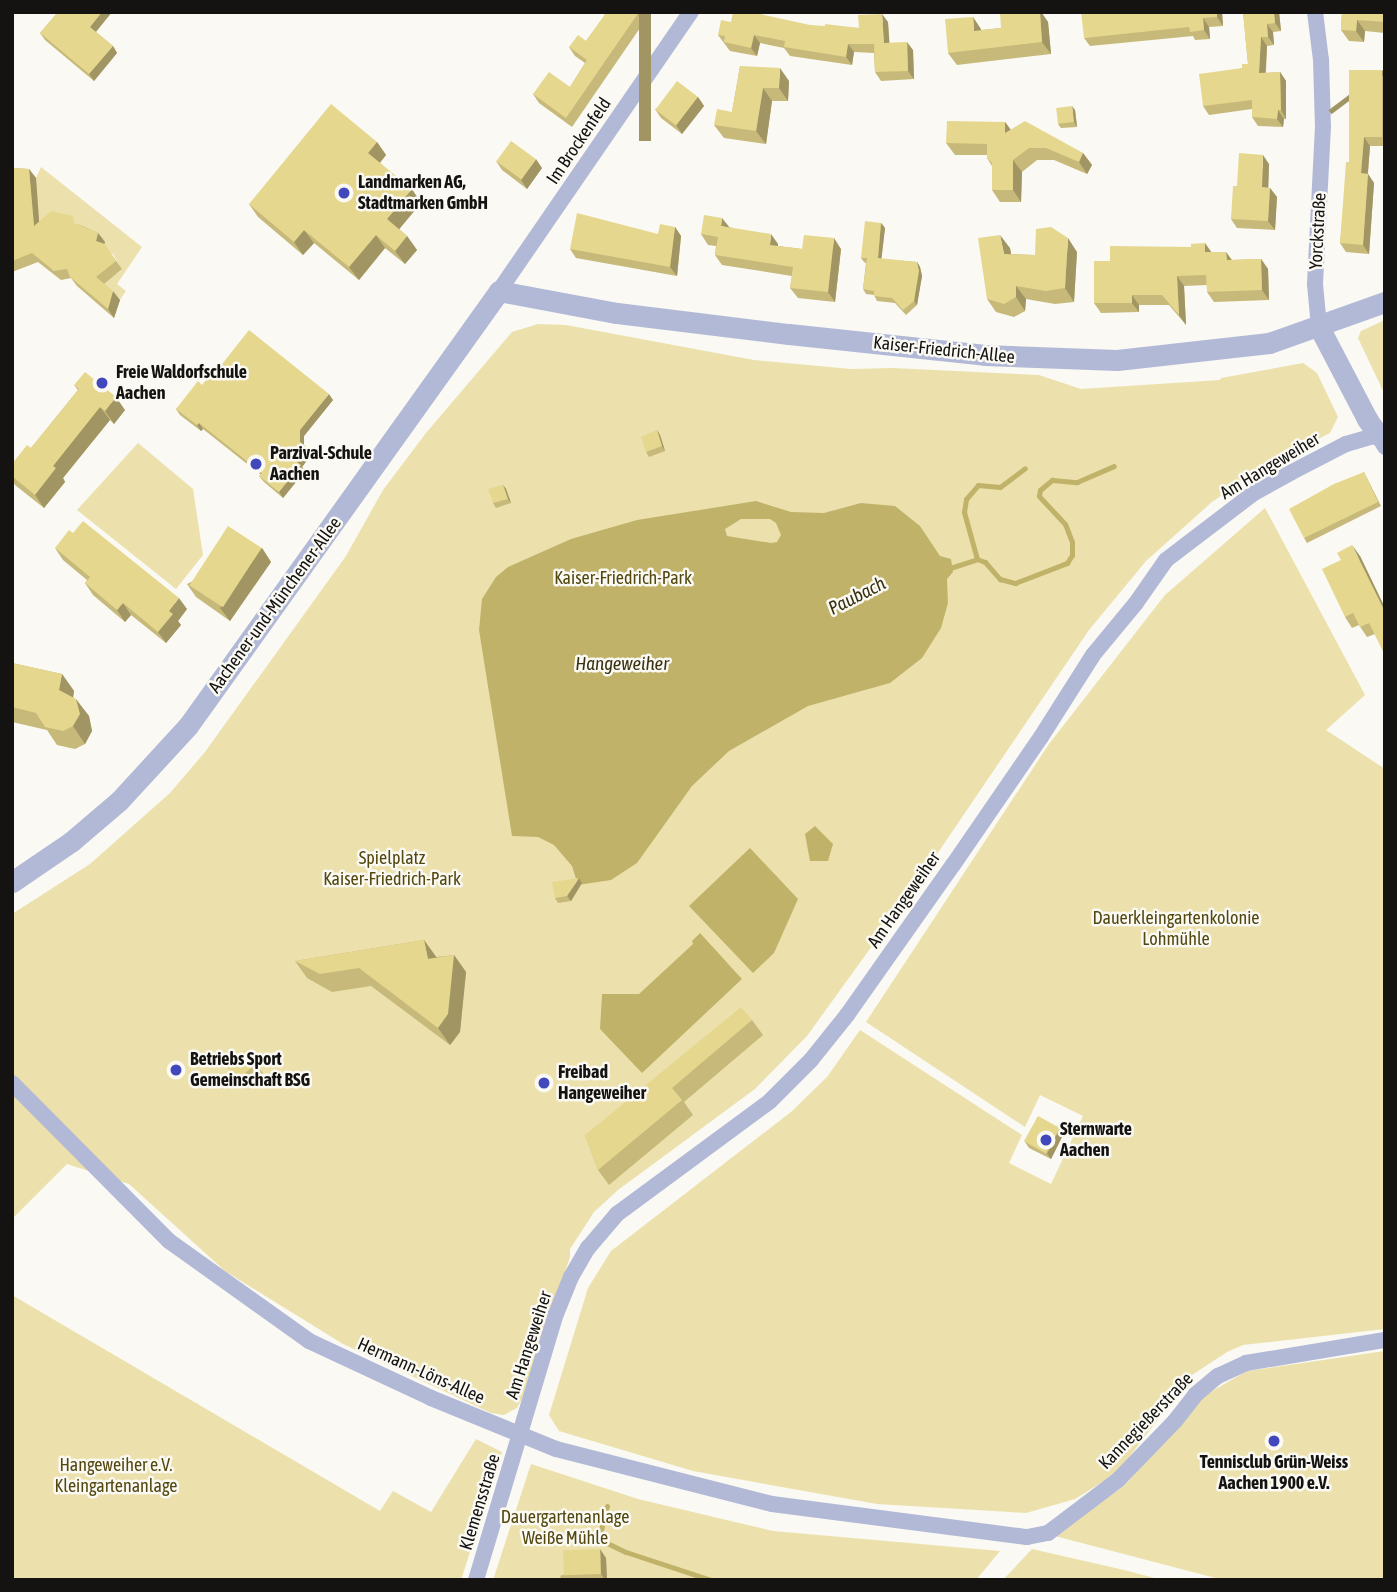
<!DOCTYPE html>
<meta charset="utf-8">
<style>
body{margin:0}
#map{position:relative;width:1397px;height:1592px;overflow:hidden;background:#faf9f3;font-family:"Asap Condensed",sans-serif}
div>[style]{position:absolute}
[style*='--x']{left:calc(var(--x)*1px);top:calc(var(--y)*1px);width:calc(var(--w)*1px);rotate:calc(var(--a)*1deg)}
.green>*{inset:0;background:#ece1ac}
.water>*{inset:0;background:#c0b269}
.stream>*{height:5px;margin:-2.5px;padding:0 2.5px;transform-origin:2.5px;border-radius:2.5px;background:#c0b269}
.minor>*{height:16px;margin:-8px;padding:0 8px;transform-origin:8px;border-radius:8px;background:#b2b9d7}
.tertiary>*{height:21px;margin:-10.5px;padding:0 10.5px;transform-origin:10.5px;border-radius:10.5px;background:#b2b9d7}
.wall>*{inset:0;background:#c6b97a}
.shaded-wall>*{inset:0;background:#a19663;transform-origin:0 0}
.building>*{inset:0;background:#e6d78e;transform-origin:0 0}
.dots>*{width:19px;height:19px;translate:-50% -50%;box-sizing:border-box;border:4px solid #faf9f3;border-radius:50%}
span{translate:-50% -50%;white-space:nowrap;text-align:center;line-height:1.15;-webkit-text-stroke:5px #faf9f3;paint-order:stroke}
.street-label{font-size:18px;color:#141311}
.poi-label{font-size:18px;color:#141311;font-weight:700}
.left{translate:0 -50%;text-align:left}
.park-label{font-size:18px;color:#52470e}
.water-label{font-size:19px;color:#393212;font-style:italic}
.frame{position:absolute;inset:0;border:14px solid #141311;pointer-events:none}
</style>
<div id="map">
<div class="green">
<i style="clip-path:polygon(41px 167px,142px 247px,117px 284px,126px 291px,120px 300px,100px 284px,119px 272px,120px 267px,113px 254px,39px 228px,36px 178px)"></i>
<i style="clip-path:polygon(1385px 320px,1385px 395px,1358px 338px,1361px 331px)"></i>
<i style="clip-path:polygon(538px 324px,566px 325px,754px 360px,851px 369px,893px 368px,1039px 375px,1081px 389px,1220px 380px,1221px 378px,1303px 363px,1317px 373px,1338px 417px,1330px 433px,1258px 470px,1212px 502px,1146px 561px,1089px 630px,916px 885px,807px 1036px,755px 1089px,618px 1190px,594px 1212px,570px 1249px,570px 1257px,524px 1395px,517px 1408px,504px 1415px,491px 1413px,343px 1344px,225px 1271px,129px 1184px,67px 1164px,12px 1219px,12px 914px,90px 864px,170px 793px,205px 752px,346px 556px,383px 490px,426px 433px,512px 332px)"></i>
<i style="clip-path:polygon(138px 443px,193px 489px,203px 555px,176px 589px,77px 510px)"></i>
<i style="clip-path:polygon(1265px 508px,1365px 695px,1326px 730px,1385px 769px,1385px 1329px,1243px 1345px,1227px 1352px,1192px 1375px,1117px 1473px,1075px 1499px,1026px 1513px,877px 1504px,693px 1471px,559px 1431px,549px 1415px,588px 1288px,611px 1251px,791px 1112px,827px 1077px,860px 1030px,1022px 1135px,1009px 1163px,1051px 1184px,1083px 1116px,1040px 1095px,1025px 1127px,866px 1022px,1049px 744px,1165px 595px)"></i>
<i style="clip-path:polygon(12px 1295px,380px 1511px,393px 1491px,431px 1512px,476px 1439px,502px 1452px,461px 1580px,12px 1580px)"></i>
<i style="clip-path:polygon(1385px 1351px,1385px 1580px,1223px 1580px,1055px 1536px,1125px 1485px,1200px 1398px,1247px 1371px)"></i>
<i style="clip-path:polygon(531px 1464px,638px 1499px,773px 1531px,1000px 1551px,976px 1580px,493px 1580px)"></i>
<i style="clip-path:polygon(1032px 1549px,1124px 1570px,1162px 1580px,1003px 1580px)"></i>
</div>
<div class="water">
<i style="clip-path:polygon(evenodd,756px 501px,791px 512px,824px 513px,861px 503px,895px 506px,920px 526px,940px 556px,951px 559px,953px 572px,947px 579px,948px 603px,941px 628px,922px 658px,890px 683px,808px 706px,729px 751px,692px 786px,637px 863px,611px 880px,578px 885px,572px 866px,554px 845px,538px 837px,512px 836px,479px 630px,482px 599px,496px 577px,508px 567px,571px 539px,637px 520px,756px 501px,741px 519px,770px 519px,776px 523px,781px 535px,777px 542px,771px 543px,727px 536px,725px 529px,741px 519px)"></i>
<i style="clip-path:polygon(815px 826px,833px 844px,828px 861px,810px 861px,805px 834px)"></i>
<i style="clip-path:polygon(750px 848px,798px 899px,774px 953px,753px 973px,689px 906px)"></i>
<i style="clip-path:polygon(700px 933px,742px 979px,642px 1073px,600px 1029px,602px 994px,639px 994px,693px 944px,692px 941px)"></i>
</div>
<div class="stream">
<i style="--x:977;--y:559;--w:49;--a:-105.5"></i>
<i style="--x:964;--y:512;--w:13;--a:-81"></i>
<i style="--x:966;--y:499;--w:18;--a:-49"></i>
<i style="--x:978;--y:485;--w:22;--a:5"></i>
<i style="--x:1000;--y:487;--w:31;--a:-37"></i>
<i style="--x:947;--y:569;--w:32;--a:-18"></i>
<i style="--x:977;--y:559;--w:9;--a:21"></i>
<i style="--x:985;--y:562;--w:23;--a:49"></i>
<i style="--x:1000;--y:579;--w:16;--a:15"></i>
<i style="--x:1015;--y:583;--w:56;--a:-21"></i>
<i style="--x:1067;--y:563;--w:9;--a:-58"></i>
<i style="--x:1072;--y:555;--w:13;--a:-90"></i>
<i style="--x:1072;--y:542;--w:19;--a:-111"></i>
<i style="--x:1065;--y:524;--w:38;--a:-133"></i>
<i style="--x:1039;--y:496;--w:6;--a:-81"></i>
<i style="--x:1040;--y:490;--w:16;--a:-40"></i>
<i style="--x:1052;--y:480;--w:25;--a:5"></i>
<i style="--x:1077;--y:482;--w:40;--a:-23.4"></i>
<i style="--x:607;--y:1506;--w:29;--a:104"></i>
<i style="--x:600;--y:1534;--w:8;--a:67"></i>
<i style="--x:603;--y:1541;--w:25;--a:26"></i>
<i style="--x:626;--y:1552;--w:89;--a:18.2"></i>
</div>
<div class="minor">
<i style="--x:1315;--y:12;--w:48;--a:82.9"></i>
<i style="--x:1321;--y:60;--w:66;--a:88.3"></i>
<i style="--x:1323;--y:126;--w:158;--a:92.9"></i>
<i style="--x:1315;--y:284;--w:43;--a:84.7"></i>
<i style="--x:499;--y:291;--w:339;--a:-55.5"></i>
<i style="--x:12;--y:1083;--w:223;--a:45.2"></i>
<i style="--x:169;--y:1241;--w:172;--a:35.5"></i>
<i style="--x:309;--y:1341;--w:135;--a:25"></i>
<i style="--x:431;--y:1398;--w:135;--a:22.2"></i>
<i style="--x:556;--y:1449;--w:223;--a:14.3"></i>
<i style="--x:772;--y:1504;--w:257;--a:7.4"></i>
<i style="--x:1027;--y:1537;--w:21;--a:-11"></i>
<i style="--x:1048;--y:1533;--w:88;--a:-37.1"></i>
<i style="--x:1118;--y:1480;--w:82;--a:-46"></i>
<i style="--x:1175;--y:1421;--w:33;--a:-52"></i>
<i style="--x:1195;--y:1395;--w:30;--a:-40"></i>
<i style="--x:1218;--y:1376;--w:31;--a:-25"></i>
<i style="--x:1246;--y:1363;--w:141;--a:-9.4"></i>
<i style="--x:476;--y:1580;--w:278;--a:-73.3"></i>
<i style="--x:556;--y:1314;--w:40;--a:-68"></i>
<i style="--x:571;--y:1277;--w:34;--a:-60"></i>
<i style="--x:588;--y:1248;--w:45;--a:-49.5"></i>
<i style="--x:617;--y:1214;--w:190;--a:-36.4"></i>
<i style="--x:770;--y:1101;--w:58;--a:-45"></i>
<i style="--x:811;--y:1060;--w:58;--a:-51.3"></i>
<i style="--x:847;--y:1015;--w:184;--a:-54.8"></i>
<i style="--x:953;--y:865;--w:155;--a:-55.5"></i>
<i style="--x:1041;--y:737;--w:97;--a:-57.6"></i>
<i style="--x:1093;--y:655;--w:67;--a:-50.4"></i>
<i style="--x:1136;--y:603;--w:52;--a:-55.1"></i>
<i style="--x:1166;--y:560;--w:111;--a:-37.3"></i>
<i style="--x:1254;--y:493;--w:43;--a:-28.9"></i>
<i style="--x:1292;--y:472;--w:61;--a:-27.4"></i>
<i style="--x:1346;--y:444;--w:33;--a:-16"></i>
<i style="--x:1378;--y:435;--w:14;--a:60"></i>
</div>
<div class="tertiary">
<i style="--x:1319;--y:327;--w:104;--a:62.4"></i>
<i style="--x:1367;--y:419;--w:19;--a:55"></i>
<i style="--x:1378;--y:435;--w:7;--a:-8"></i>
<i style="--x:12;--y:882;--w:73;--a:-34.3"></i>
<i style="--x:72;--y:841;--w:62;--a:-40.4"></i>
<i style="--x:119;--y:801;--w:102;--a:-47.4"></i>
<i style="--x:188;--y:726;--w:535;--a:-54.44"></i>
<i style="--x:499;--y:291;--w:120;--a:10.6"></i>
<i style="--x:617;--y:313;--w:173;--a:7"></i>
<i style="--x:789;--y:334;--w:197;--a:6.1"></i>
<i style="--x:985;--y:355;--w:132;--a:2.2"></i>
<i style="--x:1117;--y:360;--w:153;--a:-6.4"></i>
<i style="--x:1269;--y:343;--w:123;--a:-19.5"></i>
</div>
<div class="wall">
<i style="clip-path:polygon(58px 12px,112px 12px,96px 32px,113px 46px,117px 53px,94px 81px,45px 40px,40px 33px)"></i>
<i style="clip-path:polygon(603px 12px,651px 12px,572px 127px,539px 103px,533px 94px,570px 87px,585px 63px,575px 56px,569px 47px,586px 41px,605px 15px)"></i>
<i style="clip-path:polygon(1012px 12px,1041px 12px,1048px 22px,1051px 54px,957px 65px,948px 53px,981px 29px,981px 30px,1001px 28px)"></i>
<i style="clip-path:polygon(1222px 12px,1223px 26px,1209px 27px,1210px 39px,1195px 40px,1193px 36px,1090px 46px,1084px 38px)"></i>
<i style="clip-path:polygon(1243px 12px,1279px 12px,1281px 31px,1273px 32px,1274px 45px,1267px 46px,1266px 73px,1280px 72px,1286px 81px,1286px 119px,1284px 119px,1283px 127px,1258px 126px,1252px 117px,1252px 109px,1209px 115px,1203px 106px,1242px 68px,1248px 64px)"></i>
<i style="clip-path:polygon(1342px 12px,1385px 12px,1385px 33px,1365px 31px,1364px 42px,1349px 41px,1341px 30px)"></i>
<i style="clip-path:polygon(731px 22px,859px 28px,888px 22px,889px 43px,913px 50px,914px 79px,881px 81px,875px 72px,874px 53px,854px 52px,852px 65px,790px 56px,784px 48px,760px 43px,757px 56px,730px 51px,718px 35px)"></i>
<i style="clip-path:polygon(740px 66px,789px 81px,788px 101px,772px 101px,766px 144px,724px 138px,714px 125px,732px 112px)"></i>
<i style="clip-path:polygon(1382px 70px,1385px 74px,1385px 146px,1370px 146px,1368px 174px,1374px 183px,1369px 254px,1346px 252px,1340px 243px,1349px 162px)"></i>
<i style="clip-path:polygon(698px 97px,704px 106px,682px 134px,661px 118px,655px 109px)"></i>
<i style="clip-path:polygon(1075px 110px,1077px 127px,1061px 128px,1058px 124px)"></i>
<i style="clip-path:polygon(1005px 122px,1011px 130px,1083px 153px,1092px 165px,1087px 174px,1054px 160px,1037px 160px,1022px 172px,1021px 202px,1000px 202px,992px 190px,992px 166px,987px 158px,987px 155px,955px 155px,946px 143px)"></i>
<i style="clip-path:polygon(377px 142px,386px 155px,380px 163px,421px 203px,399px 229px,407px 236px,417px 250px,405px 264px,385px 248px,359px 280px,314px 243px,303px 255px,258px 217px,249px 204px)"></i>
<i style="clip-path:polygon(496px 161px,542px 168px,527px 189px,502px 170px)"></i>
<i style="clip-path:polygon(1269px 164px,1268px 188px,1270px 188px,1277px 197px,1275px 230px,1237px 228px,1231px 219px,1237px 186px)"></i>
<i style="clip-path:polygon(12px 168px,29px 169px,36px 178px,39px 221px,80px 225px,98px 233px,105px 242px,104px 244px,122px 269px,104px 284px,120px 300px,114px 318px,77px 286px,71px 278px,61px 280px,38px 262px,12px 272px)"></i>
<i style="clip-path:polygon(881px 223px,885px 228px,881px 259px,917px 262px,920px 267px,922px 276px,917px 305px,906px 315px,895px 303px,877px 301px,874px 295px,866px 294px,863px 289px,866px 263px,864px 262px,861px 258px)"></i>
<i style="clip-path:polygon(675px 227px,681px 236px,677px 276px,576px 258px,570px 249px,658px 234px)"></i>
<i style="clip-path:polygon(729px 227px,778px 244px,778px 246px,802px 249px,841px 249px,835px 302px,798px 298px,790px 288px,792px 276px,722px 265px,715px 255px,716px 246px,708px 245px,701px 234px)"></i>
<i style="clip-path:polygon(1010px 248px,1011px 254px,1035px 255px,1077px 252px,1074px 302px,1055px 304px,1026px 299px,1025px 311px,1014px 317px,996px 312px,987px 299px)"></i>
<i style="clip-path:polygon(1211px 252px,1226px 252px,1232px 260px,1261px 259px,1268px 269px,1269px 300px,1214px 302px,1207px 292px,1207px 285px,1184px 286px,1186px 325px,1169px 305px,1139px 305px,1139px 312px,1101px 313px,1094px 303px,1110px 261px)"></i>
<i style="clip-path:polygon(74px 385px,125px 410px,114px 424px,110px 420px,63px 478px,65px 482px,44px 508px,15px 485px,12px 480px,12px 464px,31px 448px,78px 390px)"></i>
<i style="clip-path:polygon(202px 385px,333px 400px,304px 436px,304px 445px,312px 454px,302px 467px,305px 471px,283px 498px,264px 482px,259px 476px,261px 475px,203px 429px,201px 431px,180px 415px,176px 409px)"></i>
<i style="clip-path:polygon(657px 430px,660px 435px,665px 451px,649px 457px,646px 452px)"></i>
<i style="clip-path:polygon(1364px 472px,1381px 506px,1307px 543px,1304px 538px)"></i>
<i style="clip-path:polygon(503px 485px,506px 489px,511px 503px,496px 508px,493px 503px)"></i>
<i style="clip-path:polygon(55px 548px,187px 609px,178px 621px,181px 625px,166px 643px,131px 615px,125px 622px,93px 595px,85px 583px,87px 580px,63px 560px)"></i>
<i style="clip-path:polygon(262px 548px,271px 562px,230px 621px,196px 597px,187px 584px)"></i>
<i style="clip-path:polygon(1360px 556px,1385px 608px,1385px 655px,1375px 634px,1367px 637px,1359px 625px,1352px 628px,1345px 617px)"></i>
<i style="clip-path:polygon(12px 663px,62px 674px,74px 691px,73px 697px,89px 716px,92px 731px,85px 744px,75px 749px,57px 745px,47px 730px,12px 722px)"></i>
<i style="clip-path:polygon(582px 883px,571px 901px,558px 903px,555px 898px)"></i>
<i style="clip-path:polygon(424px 940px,436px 957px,454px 955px,466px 972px,460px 1032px,450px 1045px,371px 986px,332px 992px,307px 978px,295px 961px)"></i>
<i style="clip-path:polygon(752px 1020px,763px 1035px,684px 1102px,693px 1115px,609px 1185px,598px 1170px,585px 1135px)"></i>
<i style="clip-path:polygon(256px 1064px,263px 1073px,244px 1089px,227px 1067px)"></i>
<i style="clip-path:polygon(1060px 1128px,1064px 1133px,1051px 1159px,1029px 1148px,1025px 1142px)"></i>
<i style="clip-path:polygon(606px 1558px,607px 1580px,562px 1580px,560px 1576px)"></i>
</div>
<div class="shaded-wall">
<i style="clip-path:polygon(102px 12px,112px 12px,94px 34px,90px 27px)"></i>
<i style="left:639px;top:12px;width:12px;height:129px"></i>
<i style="clip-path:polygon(1040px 12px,1041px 12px,1048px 22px,1051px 54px,1042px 42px)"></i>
<i style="clip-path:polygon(1217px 12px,1222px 12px,1223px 26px,1217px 17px)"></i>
<i style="clip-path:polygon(1274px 12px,1279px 12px,1281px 31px,1275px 23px)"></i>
<i style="clip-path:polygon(882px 14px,888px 22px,890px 51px,884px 43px)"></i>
<i style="clip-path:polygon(973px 17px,981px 29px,983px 43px,974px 31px)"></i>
<i style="clip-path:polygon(1203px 18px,1209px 27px,1210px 39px,1204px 30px)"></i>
<i style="clip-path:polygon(1357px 20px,1365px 31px,1364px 42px,1356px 31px)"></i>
<i style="clip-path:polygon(1267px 24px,1273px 32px,1274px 45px,1268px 37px)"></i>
<i style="clip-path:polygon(754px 35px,760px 43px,757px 56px,751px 48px)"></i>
<i style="clip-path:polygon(1261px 37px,1267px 46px,1265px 81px,1259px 73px)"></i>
<i style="clip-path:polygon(907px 42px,913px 50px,914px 79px,908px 71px)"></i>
<i style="clip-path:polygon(848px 44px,854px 52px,852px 65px,846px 57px)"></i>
<i style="clip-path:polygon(113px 46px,117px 53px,94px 81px,89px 74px)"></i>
<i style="clip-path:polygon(780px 68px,789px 81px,788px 101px,779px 88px)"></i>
<i style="left:1382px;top:70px;width:5px;height:67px;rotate:53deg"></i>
<i style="clip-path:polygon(1280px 72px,1286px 81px,1286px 119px,1281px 110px)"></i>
<i style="clip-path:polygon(763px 88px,772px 101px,766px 144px,756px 131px)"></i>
<i style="clip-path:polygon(698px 97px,704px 106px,682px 134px,676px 125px)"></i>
<i style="clip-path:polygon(1072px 106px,1075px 110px,1077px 127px,1074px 122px)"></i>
<i style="clip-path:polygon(1278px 110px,1284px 119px,1283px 127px,1277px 119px)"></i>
<i style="clip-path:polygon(1005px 122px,1013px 133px,1005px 133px)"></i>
<i style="clip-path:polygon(1364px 137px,1370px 146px,1367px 182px,1361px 173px)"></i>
<i style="clip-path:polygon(377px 142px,386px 155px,377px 166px,368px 153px)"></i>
<i style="clip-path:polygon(1083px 153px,1092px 165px,1087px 174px,1079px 162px)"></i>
<i style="clip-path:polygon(1263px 155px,1269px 164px,1268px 196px,1262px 187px)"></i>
<i style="clip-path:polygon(536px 159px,542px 168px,527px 189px,521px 180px)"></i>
<i style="clip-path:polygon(1013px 160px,1022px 172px,1021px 202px,1013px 190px)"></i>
<i style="clip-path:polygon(29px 169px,36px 178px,40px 235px,34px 226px)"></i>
<i style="clip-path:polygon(1368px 174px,1374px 183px,1369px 254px,1363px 245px)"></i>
<i style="clip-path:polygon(1270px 188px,1277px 197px,1275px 230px,1268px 221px)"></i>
<i style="clip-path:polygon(412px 189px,421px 203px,396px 233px,387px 219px)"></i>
<i style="clip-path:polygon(722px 218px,730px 228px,721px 226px)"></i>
<i style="clip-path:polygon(881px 223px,885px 228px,881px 263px,878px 258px)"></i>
<i style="clip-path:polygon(675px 227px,681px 236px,677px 276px,670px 267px)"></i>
<i style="clip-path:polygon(304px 230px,314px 243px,303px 255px,294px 242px)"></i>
<i style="clip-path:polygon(98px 233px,105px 242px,102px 250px,96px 241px)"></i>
<i style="clip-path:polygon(771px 234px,778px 244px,777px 255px,770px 245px)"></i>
<i style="clip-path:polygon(376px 235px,385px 248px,359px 280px,349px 267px)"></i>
<i style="clip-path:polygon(1000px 235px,1010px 248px,1013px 267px,1004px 254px)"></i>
<i style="clip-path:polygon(407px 236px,417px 250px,405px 264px,395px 251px)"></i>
<i style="clip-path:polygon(834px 238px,841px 249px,835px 302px,828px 292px)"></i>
<i style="clip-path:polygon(1068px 238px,1077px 252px,1074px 302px,1065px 288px)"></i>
<i style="clip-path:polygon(1205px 243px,1212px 253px,1205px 252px)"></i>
<i style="clip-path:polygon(1226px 252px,1233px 262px,1227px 260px)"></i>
<i style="clip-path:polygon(1261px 259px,1268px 269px,1269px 300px,1262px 290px)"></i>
<i style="clip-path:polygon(917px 262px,920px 267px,922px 276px,917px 305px,914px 301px)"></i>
<i style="clip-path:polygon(1177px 276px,1184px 286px,1186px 325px,1179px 315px)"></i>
<i style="clip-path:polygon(1016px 286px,1026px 299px,1025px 311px,1016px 297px)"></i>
<i style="clip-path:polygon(113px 291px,120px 300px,114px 318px,108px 309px)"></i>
<i style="clip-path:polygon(1132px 295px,1139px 305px,1139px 312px,1132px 303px)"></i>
<i style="clip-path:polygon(329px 394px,333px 400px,304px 436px,304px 448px,300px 442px,300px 430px)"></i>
<i style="clip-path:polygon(116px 397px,125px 410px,114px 424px,105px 411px)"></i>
<i style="clip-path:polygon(100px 407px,110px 420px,63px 478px,65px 482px,44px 508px,35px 495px,53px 466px)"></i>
<i style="clip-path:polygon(199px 423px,203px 429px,201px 431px,197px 425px)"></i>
<i style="clip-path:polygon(657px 430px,660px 435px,665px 451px,662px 446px)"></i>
<i style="clip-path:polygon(308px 448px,312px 454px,302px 467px,305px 471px,283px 498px,279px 492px,297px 462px)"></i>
<i style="clip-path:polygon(503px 485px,506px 489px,511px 503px,508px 499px)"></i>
<i style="clip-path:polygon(1352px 545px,1360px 556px,1385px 608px,1385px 612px)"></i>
<i style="clip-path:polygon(262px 548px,271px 562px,230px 621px,220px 608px)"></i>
<i style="clip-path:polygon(179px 598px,187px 609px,178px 621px,181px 625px,166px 643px,158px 632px,169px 611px)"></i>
<i style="clip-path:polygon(123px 603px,131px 615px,125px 622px,117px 610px)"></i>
<i style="clip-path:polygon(62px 674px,74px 691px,72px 707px,59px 690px)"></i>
<i style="clip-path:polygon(76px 699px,89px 716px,92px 731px,85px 744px,73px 726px)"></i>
<i style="clip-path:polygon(579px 878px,582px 883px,571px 901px,567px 896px)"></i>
<i style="clip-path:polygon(424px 940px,437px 958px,428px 959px)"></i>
<i style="clip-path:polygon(454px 955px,466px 972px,460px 1032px,450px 1045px,438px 1028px)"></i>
<i style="clip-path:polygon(1060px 1128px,1064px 1133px,1051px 1159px,1047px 1154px)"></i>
<i style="clip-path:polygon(600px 1549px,606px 1558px,607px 1580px,605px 1580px,601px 1574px)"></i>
</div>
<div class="building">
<i style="clip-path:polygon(58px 12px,102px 12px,90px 27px,113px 46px,89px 74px,40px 33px)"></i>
<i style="clip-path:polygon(605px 12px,639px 12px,566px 118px,533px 94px,549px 72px,570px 87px,587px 60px,569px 47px,578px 35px,586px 41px,606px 13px)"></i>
<i style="clip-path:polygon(733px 12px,751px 12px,810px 25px,825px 26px,825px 24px,859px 28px,858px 15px,882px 14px,884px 43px,907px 42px,908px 71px,875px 72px,874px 44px,848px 44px,846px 57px,784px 47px,785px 41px,754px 35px,751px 48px,724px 42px,725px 36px,718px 35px,721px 20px,731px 22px)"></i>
<i style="clip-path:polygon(1012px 12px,1040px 12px,1042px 42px,948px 53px,945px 19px,973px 17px,974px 31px,1001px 28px,1000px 13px)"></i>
<i style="clip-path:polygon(1081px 12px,1217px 12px,1217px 17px,1203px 18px,1204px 30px,1190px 32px,1189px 27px,1084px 38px)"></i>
<i style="clip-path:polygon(1243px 12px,1274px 12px,1275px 23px,1267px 24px,1268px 37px,1261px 37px,1259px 73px,1280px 72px,1281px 110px,1278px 110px,1277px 119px,1252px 117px,1252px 100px,1203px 106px,1199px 74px,1242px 68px,1242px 64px,1248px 64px)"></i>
<i style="clip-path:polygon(1342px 12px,1385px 12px,1385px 22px,1357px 20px,1356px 31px,1341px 30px)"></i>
<i style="clip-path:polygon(740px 66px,780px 68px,779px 88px,763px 88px,756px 131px,714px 125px,717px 109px,732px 112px)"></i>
<i style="clip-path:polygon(1349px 70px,1382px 70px,1382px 137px,1364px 137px,1361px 173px,1368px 174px,1363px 245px,1340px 243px,1346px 162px,1349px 162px)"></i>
<i style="left:677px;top:81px;width:26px;height:36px;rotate:37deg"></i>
<i style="clip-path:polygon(331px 104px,377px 142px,368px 153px,412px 189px,387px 219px,407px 236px,395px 251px,376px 235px,349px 267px,304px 230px,294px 242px,249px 204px)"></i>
<i style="left:1072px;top:106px;width:16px;height:16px;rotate:83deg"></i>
<i style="clip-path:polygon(947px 121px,1005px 122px,1005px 133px,1025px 121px,1083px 153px,1079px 162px,1046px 148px,1029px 148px,1013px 160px,1013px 190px,992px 190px,992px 163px,987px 158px,987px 144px,946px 143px)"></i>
<i style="left:511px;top:141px;width:31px;height:25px;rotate:36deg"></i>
<i style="clip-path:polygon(1239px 153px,1263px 155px,1262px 187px,1270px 188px,1268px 221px,1231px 219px,1233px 186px,1237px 186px)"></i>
<i style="clip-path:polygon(12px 168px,29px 169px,34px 226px,51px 211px,73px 216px,74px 223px,98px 233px,96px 241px,105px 244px,116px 261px,96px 277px,113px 291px,108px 309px,70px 277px,67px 269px,54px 271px,32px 253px,12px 261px)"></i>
<i style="clip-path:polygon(577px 213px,658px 234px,660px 224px,675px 227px,670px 267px,570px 249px)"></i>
<i style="clip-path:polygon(704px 215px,722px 218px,721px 226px,771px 234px,770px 245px,802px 249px,804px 235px,834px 238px,828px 292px,790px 288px,793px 267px,715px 255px,718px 237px,701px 234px)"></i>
<i style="clip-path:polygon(865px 221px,881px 223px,878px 258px,917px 262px,919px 271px,914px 301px,903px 310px,892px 298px,874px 296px,874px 291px,863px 289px,867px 258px,861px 258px)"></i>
<i style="clip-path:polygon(1051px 227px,1068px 238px,1065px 288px,1046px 291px,1016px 286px,1016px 297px,1004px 304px,987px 299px,978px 238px,1000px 235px,1004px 254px,1035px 255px,1036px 229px)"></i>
<i style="clip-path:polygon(1205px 243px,1205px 252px,1226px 252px,1227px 260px,1261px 259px,1262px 290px,1207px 292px,1206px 275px,1177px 276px,1179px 315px,1162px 295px,1132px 295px,1132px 303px,1094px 303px,1094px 261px,1110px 261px,1110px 246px,1191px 247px,1191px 244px)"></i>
<i style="clip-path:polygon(249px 330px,329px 394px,300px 430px,300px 442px,308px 448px,297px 462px,301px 465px,279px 492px,259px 476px,262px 473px,199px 423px,197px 425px,176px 409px,198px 381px,202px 385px,213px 371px,215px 373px)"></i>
<i style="clip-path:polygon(85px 372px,116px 397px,105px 411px,100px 407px,53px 466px,56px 468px,35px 495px,12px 476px,12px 464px,27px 445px,31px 448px,79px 389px,74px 385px)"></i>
<i style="clip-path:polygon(657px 430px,662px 446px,646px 452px,641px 437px)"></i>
<i style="clip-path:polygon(1364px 472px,1378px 502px,1304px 538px,1289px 509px,1334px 484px)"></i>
<i style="clip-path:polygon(503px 485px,508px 499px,493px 503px,488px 489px)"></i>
<i style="clip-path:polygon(83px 521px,179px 598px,169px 611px,173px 614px,158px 632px,123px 603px,117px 610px,85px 583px,90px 577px,55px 548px,69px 530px,73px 533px)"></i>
<i style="left:228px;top:526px;width:40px;height:71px;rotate:33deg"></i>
<i style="clip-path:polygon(1352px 545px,1385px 612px,1385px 655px,1369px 623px,1360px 627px,1353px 613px,1345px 617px,1322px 569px,1341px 560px,1337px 553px)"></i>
<i style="clip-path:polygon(12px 663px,62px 674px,59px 690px,76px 699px,80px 714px,73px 726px,63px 731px,45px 727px,36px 713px,12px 707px)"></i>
<i style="clip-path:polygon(579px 878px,567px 896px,555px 898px,552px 882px)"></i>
<i style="clip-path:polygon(424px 940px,428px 959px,454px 955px,448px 1014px,438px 1028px,359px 968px,320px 974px,295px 961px)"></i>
<i style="clip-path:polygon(741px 1007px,752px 1020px,672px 1088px,682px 1100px,598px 1170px,585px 1135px)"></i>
<i style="left:245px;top:1051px;width:17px;height:24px;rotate:50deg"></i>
<i style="left:1038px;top:1116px;width:25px;height:29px;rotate:29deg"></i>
<i style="left:600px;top:1549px;width:25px;height:37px;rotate:88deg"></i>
</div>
<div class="dots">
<i style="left:344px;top:193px;background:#4148bc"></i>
<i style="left:102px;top:383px;background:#4148bc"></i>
<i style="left:256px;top:464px;background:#4148bc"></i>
<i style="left:176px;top:1070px;background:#4148bc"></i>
<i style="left:544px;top:1083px;background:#4148bc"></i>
<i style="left:1046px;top:1140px;background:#4148bc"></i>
<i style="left:1274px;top:1441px;background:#4148bc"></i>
</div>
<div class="street-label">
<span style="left:579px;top:141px;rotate:-56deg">Im Brockenfeld</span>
<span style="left:1318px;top:231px;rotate:-87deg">Yorckstraße</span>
<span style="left:944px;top:350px;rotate:6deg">Kaiser-Friedrich-Allee</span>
<span style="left:1270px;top:466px;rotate:-31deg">Am Hangeweiher</span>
<span style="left:275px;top:605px;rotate:-54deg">Aachener-und-Münchener-Allee</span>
<span style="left:904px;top:900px;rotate:-55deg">Am Hangeweiher</span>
<span style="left:529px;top:1345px;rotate:-72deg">Am Hangeweiher</span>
<span style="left:421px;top:1371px;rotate:24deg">Hermann-Löns-Allee</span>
<span style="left:1146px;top:1421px;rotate:-46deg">Kannegießerstraße</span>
<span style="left:480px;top:1502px;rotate:-73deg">Klemensstraße</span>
</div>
<div class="poi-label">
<span class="left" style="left:358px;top:193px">Landmarken AG,<br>Stadtmarken GmbH</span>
<span class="left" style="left:116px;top:383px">Freie Waldorfschule<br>Aachen</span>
<span class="left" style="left:270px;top:464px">Parzival-Schule<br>Aachen</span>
<span class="left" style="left:190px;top:1070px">Betriebs Sport<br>Gemeinschaft BSG</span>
<span class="left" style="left:558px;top:1083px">Freibad<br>Hangeweiher</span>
<span class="left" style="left:1060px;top:1140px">Sternwarte<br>Aachen</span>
<span style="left:1274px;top:1473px">Tennisclub Grün-Weiss<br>Aachen 1900 e.V.</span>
</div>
<div class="park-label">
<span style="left:623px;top:578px">Kaiser-Friedrich-Park</span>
<span style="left:392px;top:869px">Spielplatz<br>Kaiser-Friedrich-Park</span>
<span style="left:1176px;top:929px">Dauerkleingartenkolonie<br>Lohmühle</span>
<span style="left:116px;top:1476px">Hangeweiher e.V.<br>Kleingartenanlage</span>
<span style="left:565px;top:1528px">Dauergartenanlage<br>Weiße Mühle</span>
</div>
<div class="water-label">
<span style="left:857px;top:596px;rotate:-27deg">Paubach</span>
<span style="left:622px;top:664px">Hangeweiher</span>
</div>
<div class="frame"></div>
</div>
